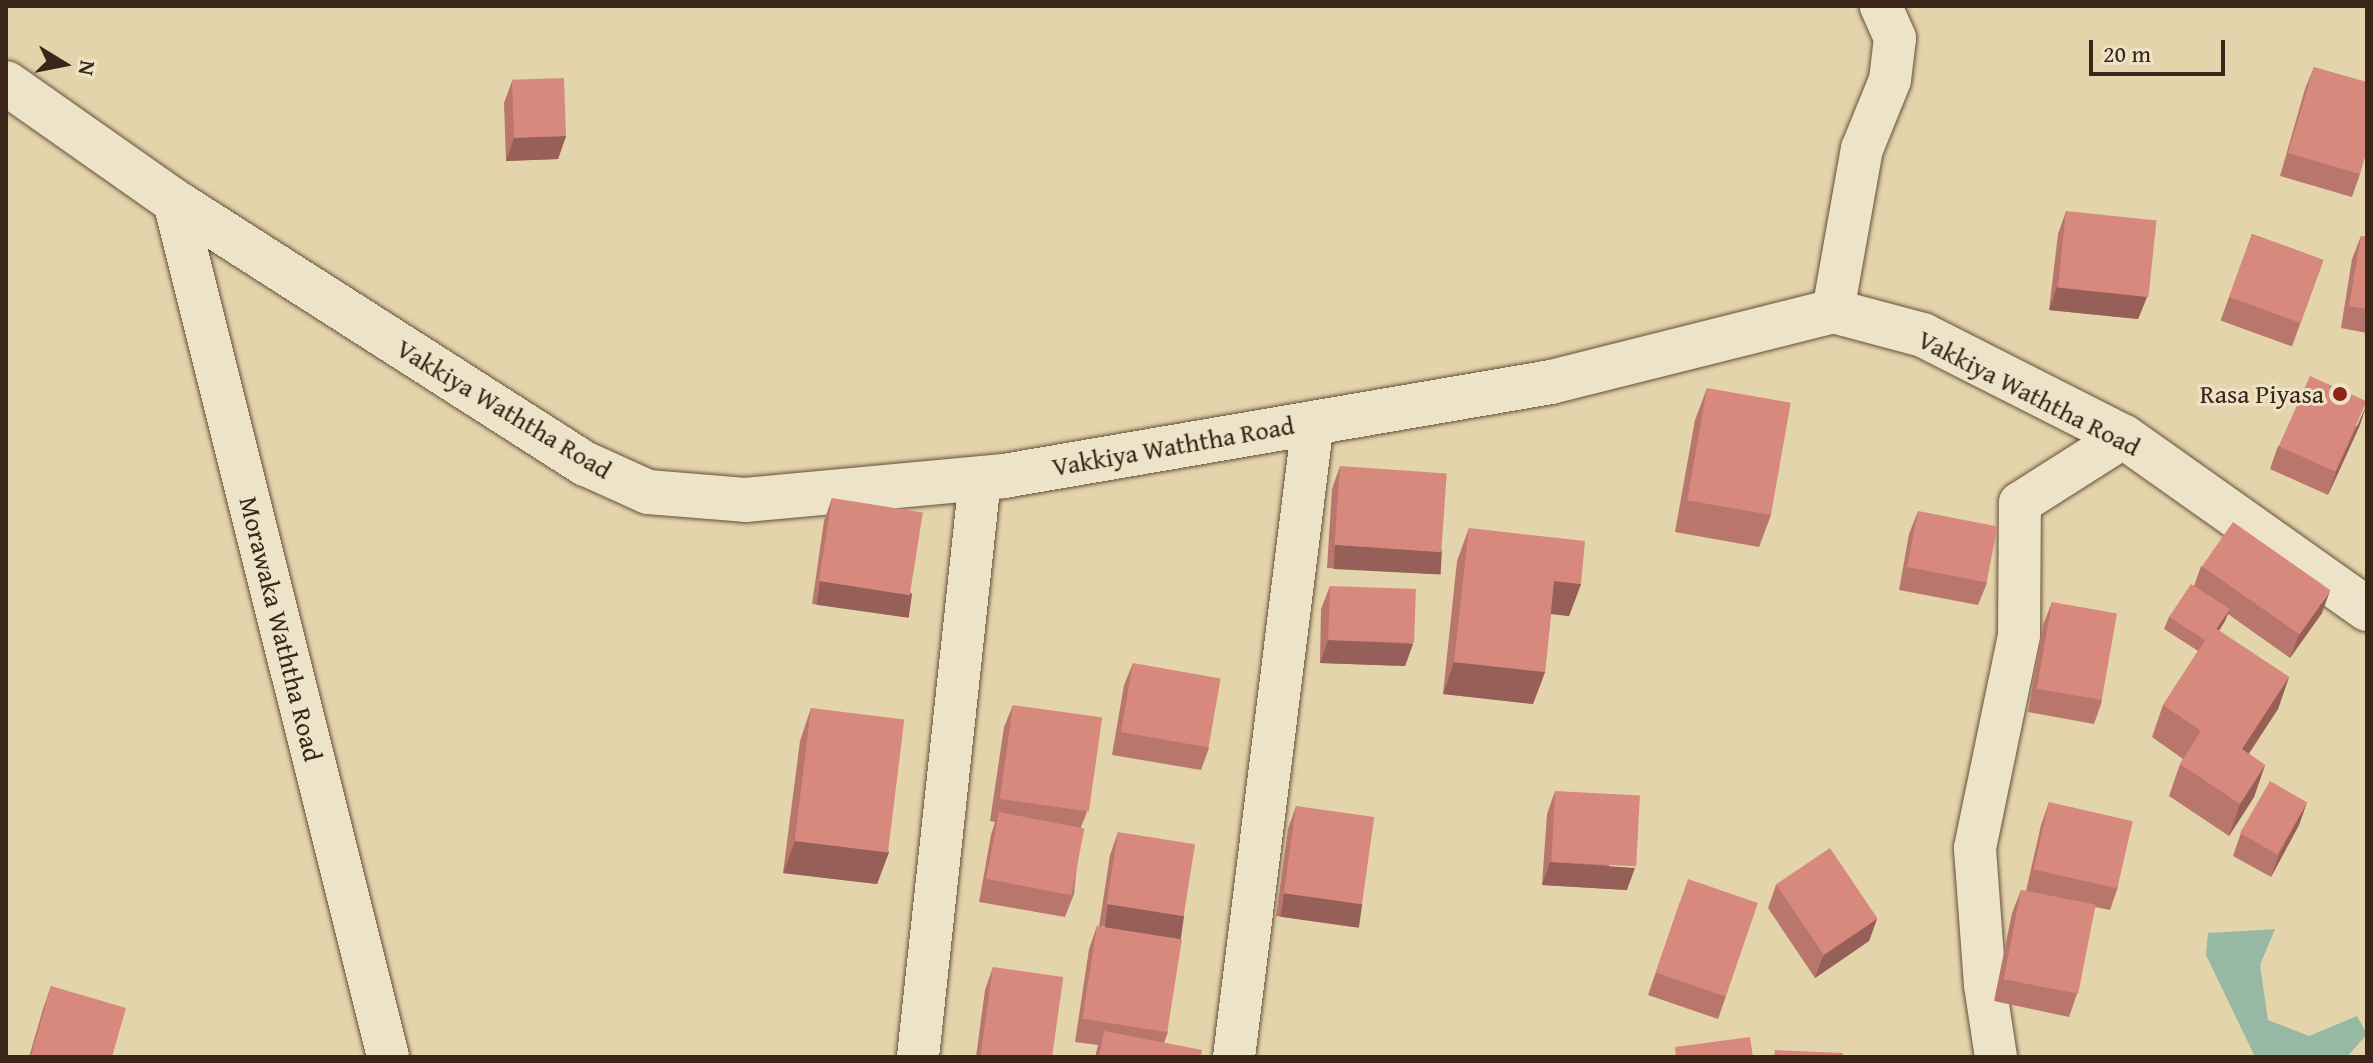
<!DOCTYPE html>
<style>
body{margin:0}
#map{position:relative;width:2373px;height:1063px;overflow:hidden;background:#e4d4ab;font-family:"Gentium Book Plus",serif}
div>[style]{position:absolute}
[style*='--x']{left:calc(var(--x)*1px);top:calc(var(--y)*1px);width:calc(var(--w)*1px);rotate:calc(var(--a)*1deg)}
.water>*{inset:0;background:#97b9a4}
.roads{filter:drop-shadow(0 0 2px #65503d) drop-shadow(0 0 2px #65503d)}
.minor>*{height:42px;margin:-21px;padding:0 21px;transform-origin:21px;border-radius:21px;background:#ede3c8}
.tertiary>*{height:44px;margin:-22px;padding:0 22px;transform-origin:22px;border-radius:22px;background:#ede3c8}
.wall>*{inset:0;background:#b9766c;transform-origin:0 0}
.shaded-wall>*{inset:0;background:#966058;transform-origin:0 0}
.building>*{inset:0;background:#d7897e;transform-origin:0 0}
.dots>*{width:22px;height:22px;translate:-50% -50%;box-sizing:border-box;border:4px solid #ede3c8;border-radius:50%}
span{translate:-50% -50%;white-space:nowrap;text-align:center;line-height:1.15;-webkit-text-stroke:6px #ede3c8;paint-order:stroke}
.street-label{font-size:26px;color:#3b2418}
.poi-label{font-size:26px;color:#3b2418}
.right{translate:-100% -50%;text-align:right}
.frame{position:absolute;inset:0;border:8px solid #3b2418;pointer-events:none}
.north{position:absolute;left:24px;top:24px;width:80px;height:80px;-webkit-text-stroke:6px #ede3c8;paint-order:stroke;rotate:100deg;font-size:22px;font-weight:700;line-height:32px;text-align:center;color:#3b2418}
.north::after{content:'';display:block;margin:auto;width:28px;height:36px;background:#3b2418;clip-path:polygon(50% 0,100% 100%,50% 72%,0 100%)}
.scale{position:absolute;left:2089px;top:40px;width:136px;height:36px;box-sizing:border-box;border:4px solid #3b2418;border-top:0;padding-left:10px;font-size:24px;line-height:28px;white-space:nowrap;color:#3b2418;-webkit-text-stroke:6px #ede3c8;paint-order:stroke}
</style>
<div id="map">
<div class="water">
<i style="clip-path:polygon(2275px 929px,2260px 965px,2268px 1020px,2309px 1036px,2357px 1016px,2367px 1034px,2347px 1057px,2255px 1057px,2206px 955px,2208px 933px)"></i>
</div>
<div class="roads">
<div class="minor">
<i style="--x:174;--y:201;--w:882;--a:75.96"></i>
<i style="--x:1833;--y:311;--w:165;--a:-79.9"></i>
<i style="--x:1862;--y:149;--w:74;--a:-67.9"></i>
<i style="--x:1890;--y:80;--w:42;--a:-83.2"></i>
<i style="--x:1895;--y:38;--w:35;--a:-114"></i>
<i style="--x:918;--y:1057;--w:581;--a:-83.88"></i>
<i style="--x:1234;--y:1057;--w:640;--a:-82.91"></i>
<i style="--x:1996;--y:1057;--w:73;--a:-98.7"></i>
<i style="--x:1985;--y:985;--w:137;--a:-94.2"></i>
<i style="--x:1975;--y:848;--w:217;--a:-78.3"></i>
<i style="--x:2019;--y:635;--w:132;--a:-89.6"></i>
<i style="--x:2020;--y:503;--w:123;--a:-32.4"></i>
</div>
<div class="tertiary">
<i style="--x:6;--y:83;--w:205;--a:35.1"></i>
<i style="--x:174;--y:201;--w:489;--a:32.6"></i>
<i style="--x:586;--y:464;--w:68;--a:24.3"></i>
<i style="--x:648;--y:492;--w:97;--a:4.7"></i>
<i style="--x:745;--y:500;--w:260;--a:-5.3"></i>
<i style="--x:1004;--y:476;--w:555;--a:-9.75"></i>
<i style="--x:1551;--y:382;--w:291;--a:-14.1"></i>
<i style="--x:1833;--y:311;--w:93;--a:14.9"></i>
<i style="--x:1923;--y:335;--w:225;--a:26.9"></i>
<i style="--x:2124;--y:437;--w:298;--a:35.3"></i>
</div>
</div>
<div class="wall">
<i style="clip-path:polygon(2314px 67px,2360px 174px,2352px 197px,2280px 176px,2305px 89px)"></i>
<i style="clip-path:polygon(512px 81px,566px 136px,558px 159px,506px 161px,504px 103px)"></i>
<i style="clip-path:polygon(2066px 211px,2147px 297px,2138px 319px,2049px 310px,2058px 234px)"></i>
<i style="left:2252px;top:234px;width:76px;height:92px;rotate:20deg"></i>
<i style="clip-path:polygon(2361px 236px,2367px 237px,2367px 333px,2341px 328px,2352px 259px)"></i>
<i style="clip-path:polygon(1707px 388px,1771px 515px,1759px 547px,1675px 532px,1695px 420px)"></i>
<i style="clip-path:polygon(2360px 425px,2328px 495px,2270px 469px,2278px 446px)"></i>
<i style="clip-path:polygon(1340px 466px,1442px 551px,1434px 574px,1327px 568px,1332px 489px)"></i>
<i style="clip-path:polygon(832px 498px,912px 594px,904px 617px,812px 604px,824px 521px)"></i>
<i style="clip-path:polygon(1918px 511px,1987px 583px,1978px 605px,1899px 590px,1909px 534px)"></i>
<i style="clip-path:polygon(1469px 528px,1581px 584px,1569px 616px,1551px 614px,1545px 672px,1533px 704px,1443px 694px,1457px 561px)"></i>
<i style="clip-path:polygon(2201px 566px,2322px 613px,2290px 658px,2228px 614px,2225px 621px,2219px 631px,2289px 677px,2278px 709px,2249px 754px,2265px 765px,2254px 797px,2229px 836px,2169px 796px,2180px 764px,2183px 759px,2152px 737px,2163px 705px,2198px 651px,2164px 629px,2169px 617px,2194px 586px)"></i>
<i style="clip-path:polygon(1330px 586px,1413px 644px,1405px 666px,1320px 663px,1321px 609px)"></i>
<i style="clip-path:polygon(2052px 602px,2102px 701px,2094px 724px,2028px 712px,2043px 625px)"></i>
<i style="clip-path:polygon(1133px 663px,1209px 748px,1201px 770px,1112px 755px,1124px 685px)"></i>
<i style="clip-path:polygon(1013px 705px,1087px 812px,1081px 827px,1074px 894px,1065px 917px,979px 902px,991px 835px,995px 822px,990px 821px,1004px 727px)"></i>
<i style="clip-path:polygon(811px 708px,889px 852px,877px 884px,783px 873px,800px 741px)"></i>
<i style="clip-path:polygon(1555px 791px,1627px 890px,1542px 885px,1547px 814px)"></i>
<i style="clip-path:polygon(2049px 802px,2118px 887px,2110px 910px,2095px 907px,2077px 994px,2069px 1017px,1994px 1001px,2012px 913px,2021px 890px,2026px 891px,2041px 825px)"></i>
<i style="clip-path:polygon(2307px 802px,2299px 825px,2271px 877px,2233px 856px,2241px 833px)"></i>
<i style="clip-path:polygon(1296px 806px,1362px 904px,1354px 927px,1276px 916px,1288px 829px)"></i>
<i style="clip-path:polygon(1118px 832px,1184px 915px,1099px 927px,1110px 855px)"></i>
<i style="clip-path:polygon(1776px 885px,1877px 919px,1869px 941px,1815px 978px,1768px 908px)"></i>
<i style="clip-path:polygon(1680px 902px,1726px 996px,1718px 1019px,1648px 995px)"></i>
<i style="clip-path:polygon(1097px 926px,1168px 1032px,1164px 1043px,1201px 1057px,1095px 1057px,1098px 1045px,1075px 1042px,1089px 949px)"></i>
<i style="clip-path:polygon(993px 967px,1052px 1057px,976px 1057px,985px 990px)"></i>
<i style="clip-path:polygon(51px 986px,112px 1057px,29px 1057px,43px 1009px)"></i>
</div>
<div class="shaded-wall">
<i style="clip-path:polygon(566px 136px,558px 159px,506px 161px,514px 138px)"></i>
<i style="clip-path:polygon(2057px 287px,2147px 297px,2138px 319px,2049px 310px)"></i>
<i style="clip-path:polygon(2367px 404px,2360px 425px,2328px 495px,2336px 472px)"></i>
<i style="left:1335px;top:545px;width:107px;height:24px;rotate:3deg"></i>
<i style="left:820px;top:581px;width:93px;height:24px;rotate:8deg"></i>
<i style="clip-path:polygon(1554px 581px,1581px 584px,1569px 616px,1542px 613px)"></i>
<i style="clip-path:polygon(2330px 591px,2322px 613px,2290px 658px,2299px 635px)"></i>
<i style="clip-path:polygon(2230px 609px,2225px 621px,2203px 654px,2208px 642px)"></i>
<i style="clip-path:polygon(1328px 640px,1413px 644px,1405px 666px,1320px 663px)"></i>
<i style="clip-path:polygon(1454px 662px,1545px 672px,1533px 704px,1443px 694px)"></i>
<i style="clip-path:polygon(2289px 677px,2278px 709px,2230px 781px,2242px 749px)"></i>
<i style="clip-path:polygon(2265px 765px,2254px 797px,2229px 836px,2240px 804px)"></i>
<i style="clip-path:polygon(2307px 802px,2299px 825px,2271px 877px,2279px 854px)"></i>
<i style="clip-path:polygon(795px 841px,889px 852px,877px 884px,783px 873px)"></i>
<i style="clip-path:polygon(1550px 862px,1635px 868px,1627px 890px,1542px 885px)"></i>
<i style="left:1284px;top:893px;width:79px;height:24px;rotate:8deg"></i>
<i style="left:1108px;top:904px;width:77px;height:25px;rotate:8deg"></i>
<i style="clip-path:polygon(1877px 919px,1869px 941px,1815px 978px,1823px 956px)"></i>
</div>
<div class="building">
<i style="clip-path:polygon(2314px 67px,2367px 82px,2367px 150px,2360px 174px,2288px 153px)"></i>
<i style="left:564px;top:78px;width:58px;height:52px;rotate:88deg"></i>
<i style="left:2066px;top:211px;width:91px;height:77px;rotate:6deg"></i>
<i style="left:2252px;top:234px;width:76px;height:67px;rotate:20deg"></i>
<i style="clip-path:polygon(2361px 236px,2367px 237px,2367px 309px,2349px 306px)"></i>
<i style="left:2310px;top:376px;width:62px;height:77px;rotate:24deg"></i>
<i style="left:1707px;top:388px;width:85px;height:114px;rotate:10deg"></i>
<i style="left:1340px;top:466px;width:107px;height:79px;rotate:4deg"></i>
<i style="left:832px;top:498px;width:92px;height:84px;rotate:9deg"></i>
<i style="left:1918px;top:511px;width:81px;height:57px;rotate:11deg"></i>
<i style="left:2233px;top:522px;width:119px;height:54px;rotate:35deg"></i>
<i style="clip-path:polygon(1469px 528px,1585px 541px,1581px 584px,1554px 581px,1545px 672px,1454px 662px)"></i>
<i style="clip-path:polygon(2191px 584px,2230px 609px,2216px 629px,2214px 627px,2205px 640px,2169px 617px)"></i>
<i style="left:1330px;top:586px;width:86px;height:54px;rotate:2deg"></i>
<i style="left:2052px;top:602px;width:66px;height:88px;rotate:10deg"></i>
<i style="clip-path:polygon(2214px 627px,2289px 677px,2242px 749px,2265px 765px,2240px 804px,2180px 764px,2201px 731px,2163px 705px)"></i>
<i style="left:1133px;top:663px;width:89px;height:70px;rotate:10deg"></i>
<i style="left:1013px;top:705px;width:90px;height:95px;rotate:8deg"></i>
<i style="left:811px;top:708px;width:94px;height:134px;rotate:7deg"></i>
<i style="left:2270px;top:781px;width:43px;height:60px;rotate:30deg"></i>
<i style="left:1555px;top:791px;width:85px;height:71px;rotate:3deg"></i>
<i style="left:2049px;top:802px;width:86px;height:69px;rotate:13deg"></i>
<i style="left:1296px;top:806px;width:79px;height:88px;rotate:8deg"></i>
<i style="left:999px;top:812px;width:87px;height:68px;rotate:11deg"></i>
<i style="left:1118px;top:832px;width:78px;height:73px;rotate:9deg"></i>
<i style="left:1830px;top:848px;width:85px;height:65px;rotate:56deg"></i>
<i style="left:1688px;top:879px;width:74px;height:99px;rotate:19deg"></i>
<i style="left:2021px;top:890px;width:76px;height:91px;rotate:11deg"></i>
<i style="left:1097px;top:926px;width:86px;height:94px;rotate:9deg"></i>
<i style="left:993px;top:967px;width:71px;height:91px;rotate:8deg"></i>
<i style="clip-path:polygon(51px 986px,126px 1008px,112px 1057px,36px 1057px,31px 1056px)"></i>
<i style="clip-path:polygon(1104px 1031px,1202px 1050px,1201px 1057px,1099px 1057px)"></i>
<i style="clip-path:polygon(1750px 1037px,1753px 1057px,1676px 1057px,1675px 1047px)"></i>
<i style="clip-path:polygon(1775px 1050px,1843px 1053px,1843px 1057px,1774px 1057px)"></i>
</div>
<div class="dots">
<i style="left:2340px;top:394px;background:#8f2418"></i>
</div>
<div class="street-label">
<span style="left:2029px;top:393px;rotate:27deg">Vakkiya Waththa Road</span>
<span style="left:504px;top:409px;rotate:31deg">Vakkiya Waththa Road</span>
<span style="left:1173px;top:446px;rotate:-10deg">Vakkiya Waththa Road</span>
<span style="left:281px;top:629px;rotate:76deg">Morawaka Waththa Road</span>
</div>
<div class="poi-label">
<span class="right" style="left:2324px;top:394px">Rasa Piyasa</span>
</div>
<div class="frame"></div>
<div class="north">N</div>
<div class="scale">20 m</div>
</div>
